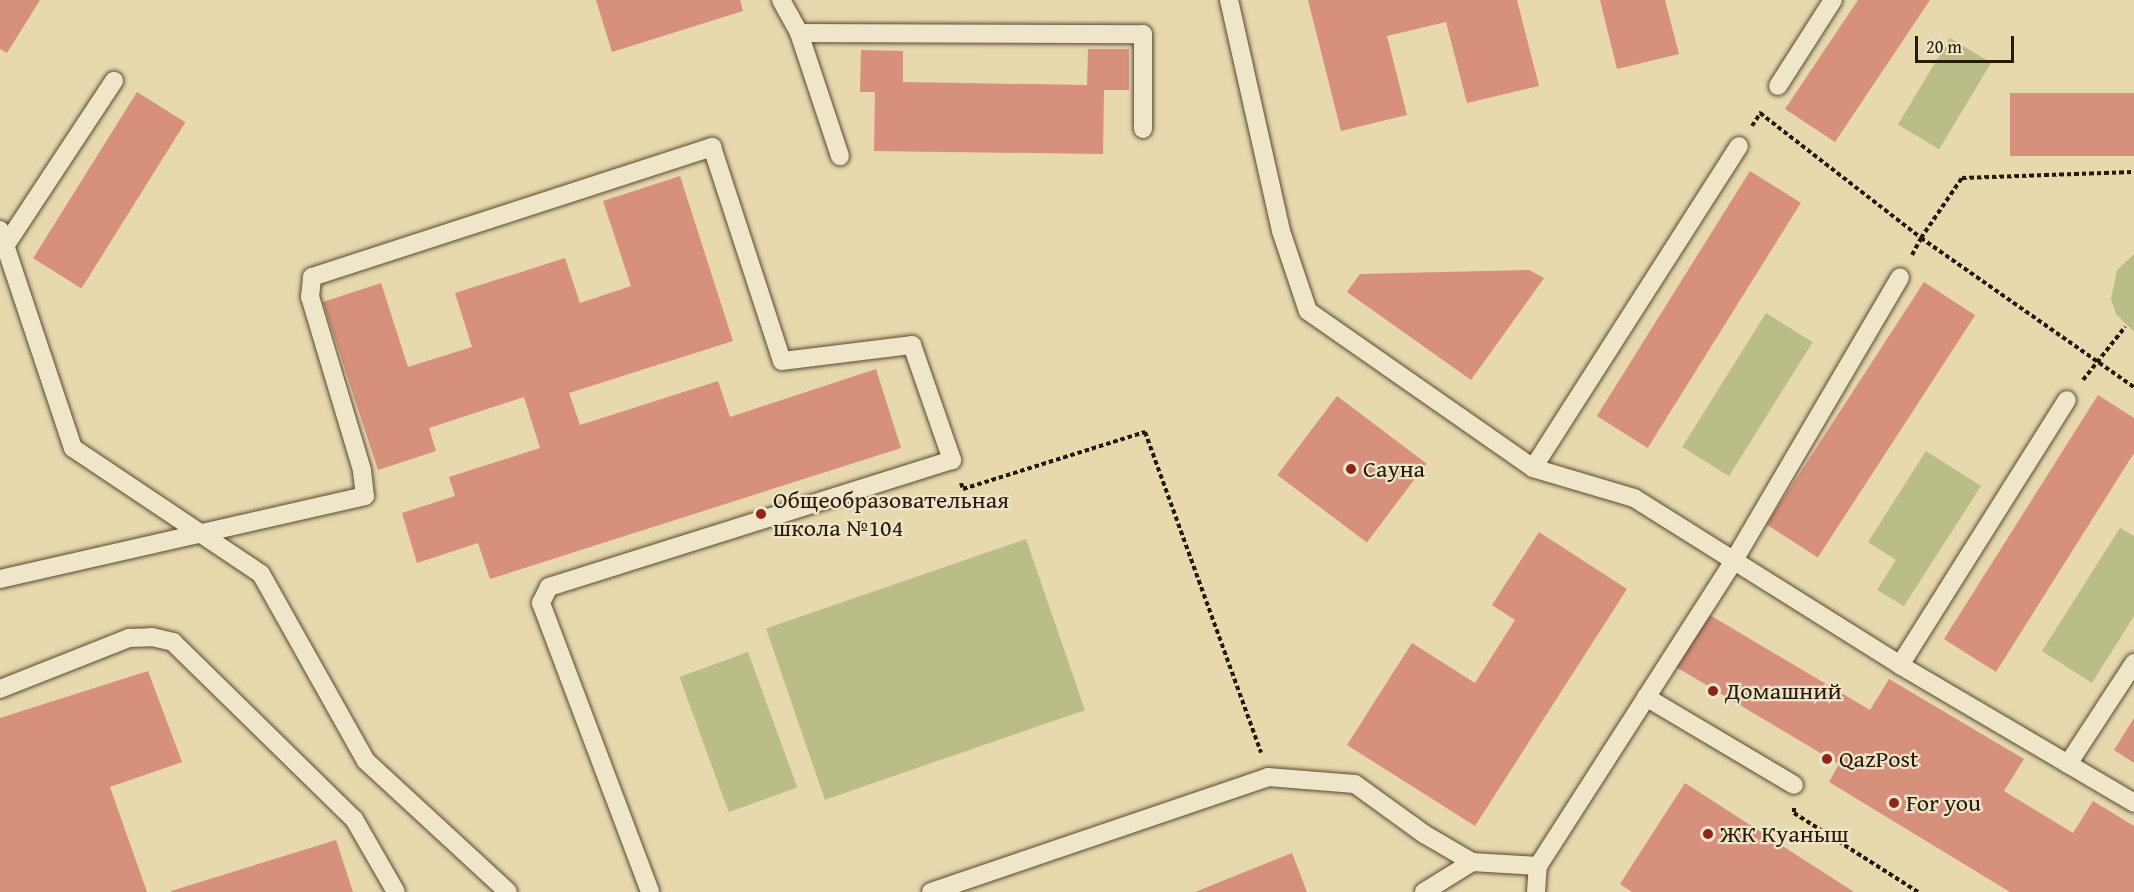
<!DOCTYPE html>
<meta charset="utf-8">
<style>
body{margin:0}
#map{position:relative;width:2134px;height:892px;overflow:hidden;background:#e7d8ae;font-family:"Gentium Book Plus",serif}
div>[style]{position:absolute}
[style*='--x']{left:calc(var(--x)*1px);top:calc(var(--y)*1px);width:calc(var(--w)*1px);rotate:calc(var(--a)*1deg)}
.green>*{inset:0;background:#babd87;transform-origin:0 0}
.building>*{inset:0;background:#d7907c;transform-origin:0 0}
.path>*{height:4px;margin-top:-2px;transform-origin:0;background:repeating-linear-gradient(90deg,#271a06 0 4.5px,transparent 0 7.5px)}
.roads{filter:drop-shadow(0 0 2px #574a30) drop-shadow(0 0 2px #574a30)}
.lane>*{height:18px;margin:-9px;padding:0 9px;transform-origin:9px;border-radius:9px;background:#efe6ca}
.dots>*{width:16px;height:16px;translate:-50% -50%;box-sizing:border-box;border:3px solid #efe6ca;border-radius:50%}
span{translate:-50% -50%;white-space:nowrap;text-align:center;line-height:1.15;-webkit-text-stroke:4.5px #efe6ca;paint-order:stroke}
.poi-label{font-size:24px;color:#271a06}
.left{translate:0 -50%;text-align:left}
.scale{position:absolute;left:1915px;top:36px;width:99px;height:27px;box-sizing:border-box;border:3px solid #271a06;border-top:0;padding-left:8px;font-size:18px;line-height:21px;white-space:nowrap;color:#271a06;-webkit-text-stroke:4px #efe6ca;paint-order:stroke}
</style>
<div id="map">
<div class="green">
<i style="left:1950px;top:38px;width:48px;height:101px;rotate:31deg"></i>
<i style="clip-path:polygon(2134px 254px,2134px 332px,2116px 314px,2111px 299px,2117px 270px)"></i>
<i style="left:1766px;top:313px;width:55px;height:158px;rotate:32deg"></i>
<i style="clip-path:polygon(1926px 451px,1981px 486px,1904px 606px,1877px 590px,1896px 560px,1868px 542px)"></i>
<i style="clip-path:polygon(2120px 528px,2134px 536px,2134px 616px,2092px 683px,2042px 651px)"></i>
<i style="left:1026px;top:539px;width:181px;height:275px;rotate:71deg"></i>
<i style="left:748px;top:652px;width:144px;height:73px;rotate:70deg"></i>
</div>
<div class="building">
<i style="clip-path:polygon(0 0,40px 0,7px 53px,0 49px)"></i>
<i style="clip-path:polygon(596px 0,740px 0,743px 11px,612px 52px)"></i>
<i style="clip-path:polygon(1308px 0,1517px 0,1539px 86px,1467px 103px,1446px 22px,1387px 36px,1407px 115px,1341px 131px)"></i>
<i style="clip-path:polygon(1600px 0,1665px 0,1679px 54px,1617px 69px)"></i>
<i style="clip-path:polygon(1858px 0,1930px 0,1835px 142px,1785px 109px)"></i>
<i style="clip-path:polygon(1088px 49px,1129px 49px,1129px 90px,1104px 90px,1103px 154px,874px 151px,875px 92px,860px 92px,861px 50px,903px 51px,903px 82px,1087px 85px)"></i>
<i style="left:137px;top:92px;width:57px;height:196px;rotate:32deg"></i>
<i style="left:2010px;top:93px;width:124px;height:63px"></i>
<i style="left:1750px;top:171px;width:60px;height:289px;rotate:32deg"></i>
<i style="clip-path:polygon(680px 176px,733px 341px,569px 393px,580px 425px,718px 381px,730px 417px,876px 369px,901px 448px,490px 579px,478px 543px,417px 563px,402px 513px,455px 496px,449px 477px,540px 448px,524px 397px,429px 428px,436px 451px,378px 470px,323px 302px,381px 283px,408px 367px,472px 347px,455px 293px,565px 258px,580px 303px,631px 286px,603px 201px)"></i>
<i style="clip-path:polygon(1529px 270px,1544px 278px,1471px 380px,1347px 292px,1360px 274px)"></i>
<i style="left:1924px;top:282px;width:61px;height:289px;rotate:33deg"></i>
<i style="clip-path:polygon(2098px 395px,2134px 418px,2134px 453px,1996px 672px,1944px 639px)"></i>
<i style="left:1337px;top:396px;width:112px;height:99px;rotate:37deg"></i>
<i style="clip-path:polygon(1539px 532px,1627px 589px,1475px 826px,1347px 745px,1412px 643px,1475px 683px,1515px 620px,1492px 605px)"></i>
<i style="clip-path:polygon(1708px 614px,1870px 710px,1889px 679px,2024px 759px,2004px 791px,2073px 833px,2093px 801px,2134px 826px,2134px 892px,2010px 892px,1829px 782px,1839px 764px,1676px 667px)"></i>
<i style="clip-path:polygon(148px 671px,182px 762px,110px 787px,147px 892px,0 892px,0 718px)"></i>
<i style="clip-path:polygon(2134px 718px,2134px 763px,2114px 750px)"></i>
<i style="clip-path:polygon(1685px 783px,1854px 892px,1632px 892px,1620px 884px)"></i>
<i style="clip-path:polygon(336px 840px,353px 892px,171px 892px,171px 891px)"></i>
<i style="clip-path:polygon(1292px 853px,1307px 892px,1195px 892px)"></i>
</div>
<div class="path">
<i style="--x:1760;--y:113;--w:204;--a:37.8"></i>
<i style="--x:1921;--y:238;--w:73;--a:-55.7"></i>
<i style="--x:1962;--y:178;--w:172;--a:-2"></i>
<i style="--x:1752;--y:126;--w:17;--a:-57"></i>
<i style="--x:1912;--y:255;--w:19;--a:-62"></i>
<i style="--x:1921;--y:238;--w:260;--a:35"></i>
<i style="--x:2083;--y:380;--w:68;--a:-51.6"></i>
<i style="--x:961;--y:483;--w:6;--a:72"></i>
<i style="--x:963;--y:489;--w:191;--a:-17.4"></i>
<i style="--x:1145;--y:432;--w:341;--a:70.1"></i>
<i style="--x:1794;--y:808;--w:5;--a:90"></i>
<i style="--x:1794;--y:813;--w:147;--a:32.5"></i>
</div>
<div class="roads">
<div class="lane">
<i style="--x:781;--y:0;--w:38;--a:61"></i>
<i style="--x:799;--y:33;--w:344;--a:0.2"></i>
<i style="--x:1143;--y:34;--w:95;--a:90"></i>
<i style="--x:1229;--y:0;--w:237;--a:77.3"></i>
<i style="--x:1281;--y:231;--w:84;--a:71.4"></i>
<i style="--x:1308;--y:311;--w:274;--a:34.9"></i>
<i style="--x:1533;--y:468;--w:105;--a:16.5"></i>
<i style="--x:1634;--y:498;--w:314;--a:32.1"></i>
<i style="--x:1900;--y:665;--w:272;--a:30.5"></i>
<i style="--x:799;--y:33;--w:130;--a:71.6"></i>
<i style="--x:1778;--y:86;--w:102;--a:-57.4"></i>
<i style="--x:0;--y:230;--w:230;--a:71.5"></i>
<i style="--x:73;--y:448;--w:226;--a:33.8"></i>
<i style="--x:261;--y:574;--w:214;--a:60.7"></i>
<i style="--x:366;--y:761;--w:193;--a:42.7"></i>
<i style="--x:5;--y:246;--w:198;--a:-56.6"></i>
<i style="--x:1533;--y:468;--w:382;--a:-57.4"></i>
<i style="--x:0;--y:579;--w:374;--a:-12.8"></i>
<i style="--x:365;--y:496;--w:26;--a:-97"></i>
<i style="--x:362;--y:470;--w:181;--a:-106.7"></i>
<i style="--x:310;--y:297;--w:20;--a:-84"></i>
<i style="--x:312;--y:277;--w:421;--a:-18"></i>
<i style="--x:712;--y:147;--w:225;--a:71.9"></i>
<i style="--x:782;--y:361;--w:131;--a:-7"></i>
<i style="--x:912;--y:345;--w:122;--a:70.8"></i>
<i style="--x:952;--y:460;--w:423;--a:162.5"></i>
<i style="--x:549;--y:587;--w:18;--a:117"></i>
<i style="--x:541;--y:603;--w:309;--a:69.3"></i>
<i style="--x:1900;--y:665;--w:313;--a:-57.8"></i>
<i style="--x:0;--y:689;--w:139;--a:-21.6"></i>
<i style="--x:129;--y:638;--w:23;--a:-2"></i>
<i style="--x:152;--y:637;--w:22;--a:13"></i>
<i style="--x:173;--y:642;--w:253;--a:44.4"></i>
<i style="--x:354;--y:819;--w:84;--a:60.1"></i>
<i style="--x:1646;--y:697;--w:172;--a:30.7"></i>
<i style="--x:2068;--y:764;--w:121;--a:-56.8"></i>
<i style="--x:931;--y:892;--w:356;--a:-18.8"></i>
<i style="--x:1268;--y:777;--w:87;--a:4.6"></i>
<i style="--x:1355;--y:784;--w:85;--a:35.9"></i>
<i style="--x:1424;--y:834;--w:56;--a:30.3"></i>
<i style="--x:1424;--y:892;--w:57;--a:-32"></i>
<i style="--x:1472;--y:862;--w:66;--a:3.5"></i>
<i style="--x:1536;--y:892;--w:26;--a:-86"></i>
<i style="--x:1538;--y:866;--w:361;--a:-57.3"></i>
<i style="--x:1733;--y:562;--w:330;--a:-59.6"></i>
</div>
</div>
<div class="dots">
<i style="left:1351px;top:469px;background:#8f2418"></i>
<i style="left:761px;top:514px;background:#8f2418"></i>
<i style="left:1713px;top:691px;background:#8f2418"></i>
<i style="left:1827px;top:759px;background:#8f2418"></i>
<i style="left:1894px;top:803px;background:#8f2418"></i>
<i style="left:1708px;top:834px;background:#8f2418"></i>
</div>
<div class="poi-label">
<span class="left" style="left:1363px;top:469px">Сауна</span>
<span class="left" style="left:773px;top:514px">Общеобразовательная<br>школа №104</span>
<span class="left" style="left:1725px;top:691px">Домашний</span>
<span class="left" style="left:1839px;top:759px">QazPost</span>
<span class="left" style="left:1906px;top:803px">For you</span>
<span class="left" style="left:1720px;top:834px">ЖК Куаныш</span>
</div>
<div class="scale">20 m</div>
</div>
